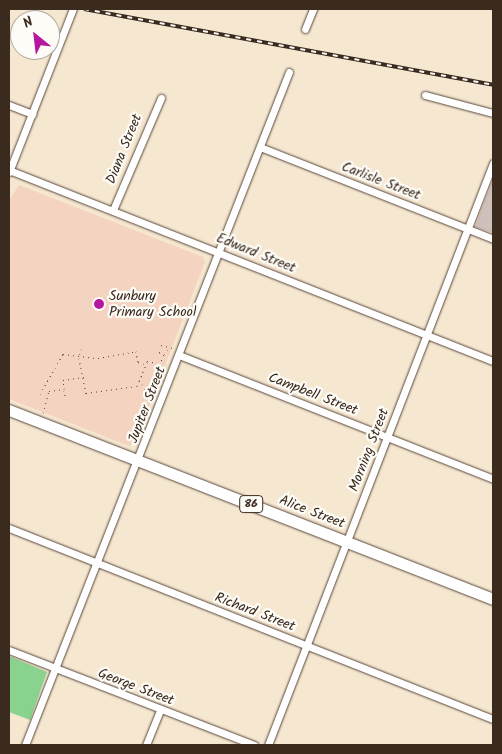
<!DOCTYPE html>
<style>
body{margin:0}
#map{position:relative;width:502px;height:754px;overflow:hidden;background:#f6e7d1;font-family:Kalam,sans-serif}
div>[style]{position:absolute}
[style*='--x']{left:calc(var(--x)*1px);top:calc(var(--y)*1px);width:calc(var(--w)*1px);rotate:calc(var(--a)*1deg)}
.built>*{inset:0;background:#f4d3c0}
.industrial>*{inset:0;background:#d0c0bc}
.green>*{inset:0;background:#89d38f}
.path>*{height:1px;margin-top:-0.5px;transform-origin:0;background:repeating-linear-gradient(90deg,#574639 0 1px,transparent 0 5px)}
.roads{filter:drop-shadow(0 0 1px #574639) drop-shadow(0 0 1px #574639)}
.street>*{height:7px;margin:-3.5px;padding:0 3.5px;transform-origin:3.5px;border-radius:3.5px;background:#fff}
.primary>*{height:11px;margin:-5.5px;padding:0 5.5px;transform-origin:5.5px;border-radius:5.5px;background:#fff}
.rail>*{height:4px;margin-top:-2px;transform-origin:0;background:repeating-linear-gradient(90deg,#fdfcf7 0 5.5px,#3b2a1e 0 11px);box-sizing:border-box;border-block:1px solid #3b2a1e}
.dots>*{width:14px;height:14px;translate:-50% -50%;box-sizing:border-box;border:2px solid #fdfcf7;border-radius:50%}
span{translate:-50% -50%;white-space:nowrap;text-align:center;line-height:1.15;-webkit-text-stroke:4.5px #fdfcf7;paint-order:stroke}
.shield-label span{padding:1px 4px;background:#fdfcf7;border:1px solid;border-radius:4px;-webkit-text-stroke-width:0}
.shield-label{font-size:12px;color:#3b2a1e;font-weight:700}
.street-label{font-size:14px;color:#3b2a1e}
.poi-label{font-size:14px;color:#3b2a1e}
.left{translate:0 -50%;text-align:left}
.frame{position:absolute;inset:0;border:10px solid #3b2a1e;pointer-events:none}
.north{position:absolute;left:10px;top:10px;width:50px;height:50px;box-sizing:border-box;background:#fdfcf7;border:1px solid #afa8a0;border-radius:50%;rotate:331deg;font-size:14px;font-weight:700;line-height:20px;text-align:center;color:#3b2a1e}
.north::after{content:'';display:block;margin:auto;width:18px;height:22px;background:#b5179e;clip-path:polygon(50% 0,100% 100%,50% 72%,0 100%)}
</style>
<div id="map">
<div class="built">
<i style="clip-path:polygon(19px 185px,203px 257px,205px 262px,135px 443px,129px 446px,9px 399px,9px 201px)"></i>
</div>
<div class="industrial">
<i style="clip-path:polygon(493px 179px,493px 233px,475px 227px)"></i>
</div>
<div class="green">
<i style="clip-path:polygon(9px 656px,47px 672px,30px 720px,9px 712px)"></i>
</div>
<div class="path">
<i style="--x:161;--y:345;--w:12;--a:14"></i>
<i style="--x:81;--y:349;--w:9;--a:103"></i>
<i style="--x:79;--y:358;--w:36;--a:79"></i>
<i style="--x:86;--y:393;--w:51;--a:-7.8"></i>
<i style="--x:159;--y:352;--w:6;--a:31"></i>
<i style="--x:164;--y:355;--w:22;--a:117"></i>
<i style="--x:154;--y:375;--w:9;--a:21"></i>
<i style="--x:164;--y:354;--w:9;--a:-54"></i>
<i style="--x:147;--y:361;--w:10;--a:11"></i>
<i style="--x:139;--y:380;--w:22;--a:56"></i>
<i style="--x:137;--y:386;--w:26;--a:-67"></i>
<i style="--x:64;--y:390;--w:6;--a:81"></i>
<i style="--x:40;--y:394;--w:46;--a:-60.1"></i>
<i style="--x:63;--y:354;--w:35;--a:7"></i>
<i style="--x:98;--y:358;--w:39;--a:-10"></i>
<i style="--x:136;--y:351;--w:11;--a:80"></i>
<i style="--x:138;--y:362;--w:6;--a:18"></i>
<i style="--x:43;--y:413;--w:23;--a:-75"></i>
<i style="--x:49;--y:391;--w:15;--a:-8"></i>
<i style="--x:64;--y:389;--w:9;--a:-96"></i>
<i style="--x:63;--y:380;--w:21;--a:-8"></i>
</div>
<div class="roads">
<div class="street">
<i style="--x:305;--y:29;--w:22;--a:-68"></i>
<i style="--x:425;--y:95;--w:70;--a:14.8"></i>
<i style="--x:9;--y:105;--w:25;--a:21"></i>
<i style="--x:260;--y:147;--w:251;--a:21.5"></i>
<i style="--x:9;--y:170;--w:520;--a:21.54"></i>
<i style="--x:9;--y:172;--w:175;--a:-68.6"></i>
<i style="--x:113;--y:210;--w:122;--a:-66.8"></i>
<i style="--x:179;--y:355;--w:338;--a:21.5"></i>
<i style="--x:9;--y:528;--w:520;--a:21.54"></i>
<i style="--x:9;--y:650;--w:263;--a:21.2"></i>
<i style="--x:25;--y:745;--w:723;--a:-68.58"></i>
<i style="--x:146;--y:745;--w:38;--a:-68"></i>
<i style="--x:268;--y:745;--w:624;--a:-68.86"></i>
</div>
<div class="primary">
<i style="--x:9;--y:410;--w:520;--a:21.33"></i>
</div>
</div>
<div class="rail">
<i style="--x:84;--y:9;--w:416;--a:10.5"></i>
</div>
<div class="dots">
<i style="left:99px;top:304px;background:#b5179e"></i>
</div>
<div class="shield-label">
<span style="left:251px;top:504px">86</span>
</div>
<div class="street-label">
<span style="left:124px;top:149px;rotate:-68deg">Diana Street</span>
<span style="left:381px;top:181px;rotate:21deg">Carlisle Street</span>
<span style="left:256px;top:253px;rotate:22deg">Edward Street</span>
<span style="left:313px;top:394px;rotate:21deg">Campbell Street</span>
<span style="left:147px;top:405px;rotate:-69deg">Jupiter Street</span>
<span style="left:369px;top:450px;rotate:-69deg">Morning Street</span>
<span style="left:312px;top:512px;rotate:21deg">Alice Street</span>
<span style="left:255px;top:612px;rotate:21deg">Richard Street</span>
<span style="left:136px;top:687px;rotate:21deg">George Street</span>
</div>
<div class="poi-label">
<span class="left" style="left:109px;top:304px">Sunbury<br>Primary School</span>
</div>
<div class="frame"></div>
<div class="north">N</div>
</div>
